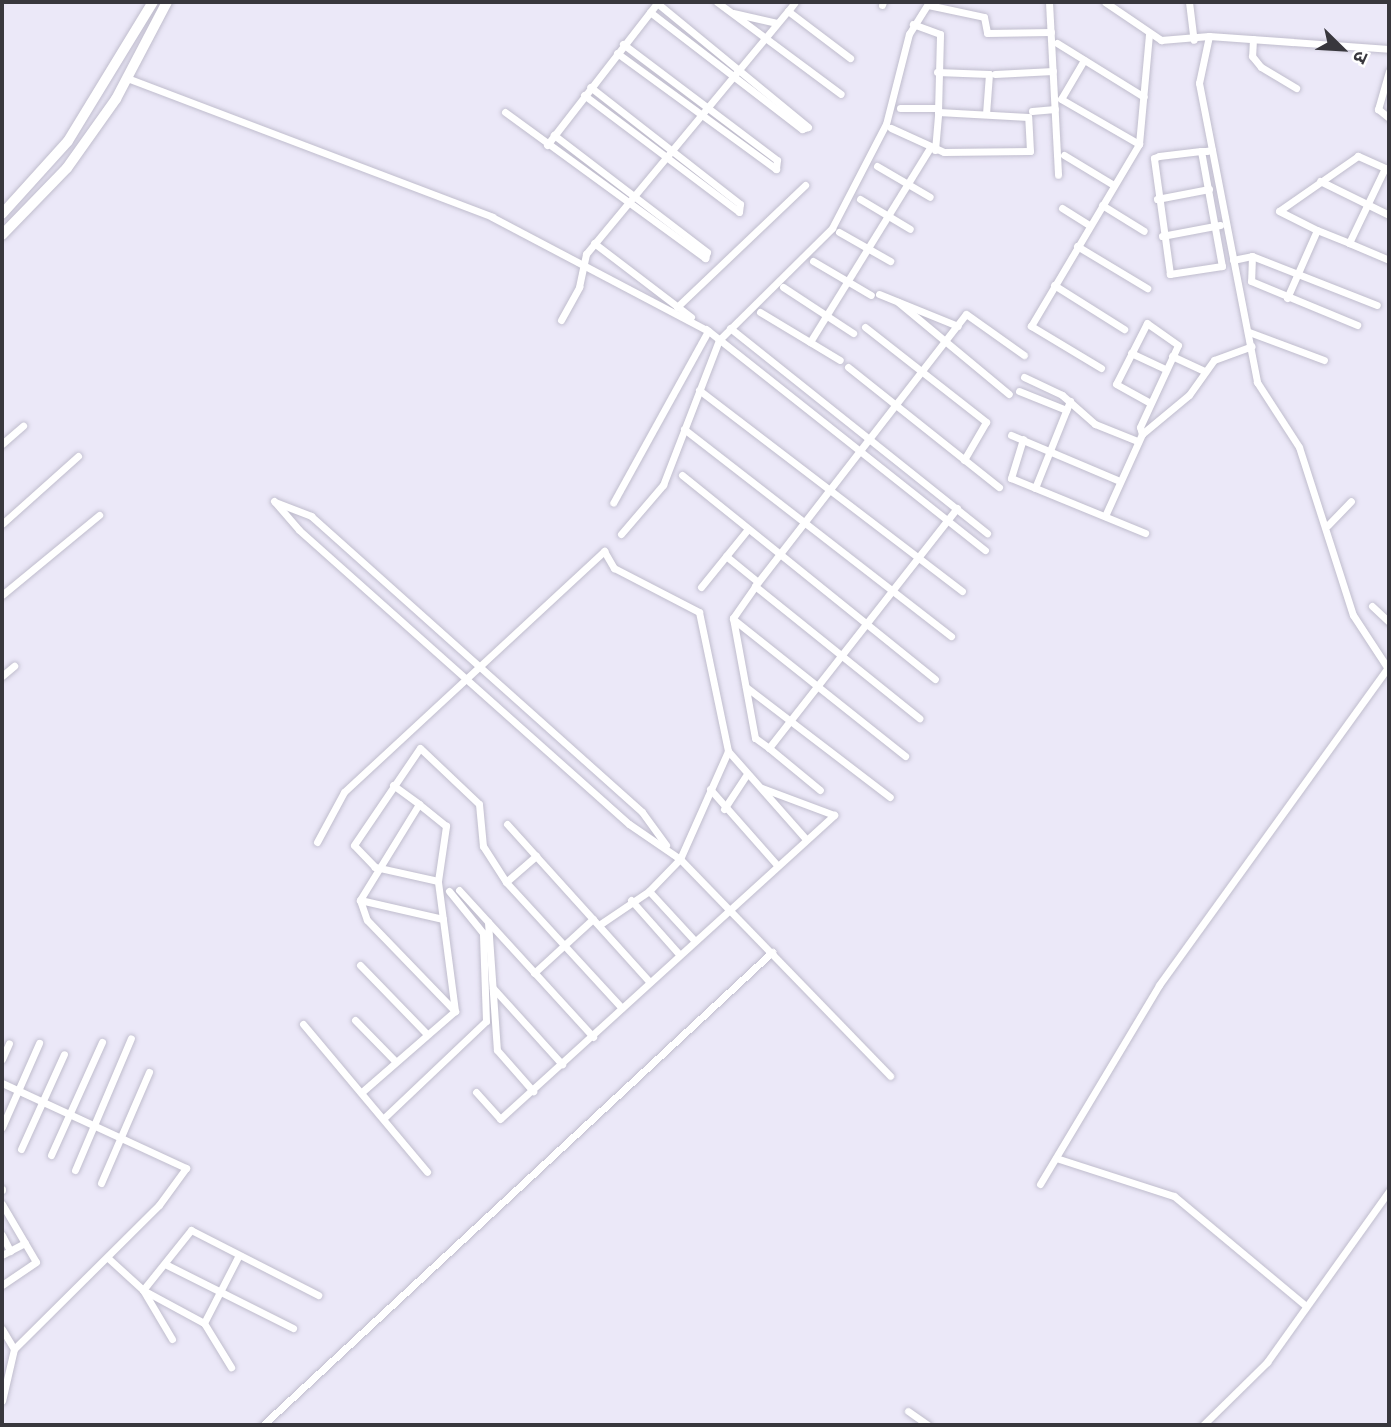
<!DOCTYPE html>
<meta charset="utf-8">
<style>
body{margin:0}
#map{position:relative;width:1391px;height:1427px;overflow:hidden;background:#ebe8f8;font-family:Lora,"Noto Sans Devanagari",serif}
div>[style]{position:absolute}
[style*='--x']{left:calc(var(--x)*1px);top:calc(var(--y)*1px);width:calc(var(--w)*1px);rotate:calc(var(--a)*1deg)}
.roads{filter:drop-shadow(0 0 2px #c0bdcd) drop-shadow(0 0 2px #c0bdcd)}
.street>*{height:7px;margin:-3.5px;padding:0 3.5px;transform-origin:3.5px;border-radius:3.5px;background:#fff}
.primary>*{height:10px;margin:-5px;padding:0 5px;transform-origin:5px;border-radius:5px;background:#fff}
span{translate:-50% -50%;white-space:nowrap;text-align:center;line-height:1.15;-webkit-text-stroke:5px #fff;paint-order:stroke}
.frame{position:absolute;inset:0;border:4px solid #38373d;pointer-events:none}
.north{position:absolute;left:1307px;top:14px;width:70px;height:70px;-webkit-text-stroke:5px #fff;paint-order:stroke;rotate:114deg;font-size:19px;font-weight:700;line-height:28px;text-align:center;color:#38373d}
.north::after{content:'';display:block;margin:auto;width:24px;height:32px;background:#38373d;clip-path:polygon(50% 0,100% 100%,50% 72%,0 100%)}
</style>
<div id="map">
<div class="roads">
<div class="street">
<i style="--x:717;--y:2;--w:154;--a:36.6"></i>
<i style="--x:1049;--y:2;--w:173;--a:87"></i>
<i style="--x:1105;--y:2;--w:68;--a:34.2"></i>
<i style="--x:1161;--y:40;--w:48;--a:-4.8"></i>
<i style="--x:1209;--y:36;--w:180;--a:4.1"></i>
<i style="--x:1189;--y:2;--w:38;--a:83"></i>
<i style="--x:882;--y:5;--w:3;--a:-72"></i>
<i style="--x:928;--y:5;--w:57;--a:12.1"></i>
<i style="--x:984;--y:17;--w:16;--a:79"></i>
<i style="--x:987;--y:33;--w:64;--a:-0.9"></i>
<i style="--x:788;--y:11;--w:11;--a:-52"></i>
<i style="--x:650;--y:12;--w:192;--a:37.6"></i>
<i style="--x:802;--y:129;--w:6;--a:-18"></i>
<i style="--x:808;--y:127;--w:195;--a:-140.6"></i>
<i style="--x:733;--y:13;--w:45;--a:12.8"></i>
<i style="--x:1209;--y:36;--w:48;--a:102"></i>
<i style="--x:1199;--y:83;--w:305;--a:79"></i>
<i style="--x:1257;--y:382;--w:77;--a:57.1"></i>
<i style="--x:1299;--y:447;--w:176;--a:72.2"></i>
<i style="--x:1353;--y:615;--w:66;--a:56.8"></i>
<i style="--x:1253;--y:39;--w:17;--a:93"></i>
<i style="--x:1252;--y:56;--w:14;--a:51"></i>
<i style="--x:1261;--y:67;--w:41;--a:31"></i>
<i style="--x:1057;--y:43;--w:102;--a:31.8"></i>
<i style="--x:617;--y:53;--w:197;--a:36.1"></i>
<i style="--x:776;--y:169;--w:9;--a:-84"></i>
<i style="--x:777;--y:160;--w:193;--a:-143"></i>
<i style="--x:1084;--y:60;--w:45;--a:120.5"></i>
<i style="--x:1061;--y:99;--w:90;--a:30"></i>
<i style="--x:1389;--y:71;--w:40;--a:106"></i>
<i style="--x:1378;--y:109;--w:14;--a:39"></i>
<i style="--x:937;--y:72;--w:52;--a:2.2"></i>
<i style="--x:989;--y:74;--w:40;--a:94.3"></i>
<i style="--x:995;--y:74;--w:58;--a:-3"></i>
<i style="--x:127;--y:78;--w:391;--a:20.8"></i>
<i style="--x:492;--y:217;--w:244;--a:27.8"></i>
<i style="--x:708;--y:331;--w:196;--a:118.9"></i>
<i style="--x:584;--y:95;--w:194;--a:37"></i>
<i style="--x:739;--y:212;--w:8;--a:-83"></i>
<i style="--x:740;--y:204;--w:190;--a:-142"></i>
<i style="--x:900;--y:108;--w:38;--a:0"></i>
<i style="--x:1032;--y:111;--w:23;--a:-5"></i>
<i style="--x:505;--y:112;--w:248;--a:36.1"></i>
<i style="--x:705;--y:258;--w:6;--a:-72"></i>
<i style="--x:707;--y:252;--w:193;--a:-142.6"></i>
<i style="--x:891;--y:128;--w:58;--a:24.4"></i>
<i style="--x:944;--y:152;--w:86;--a:-0.7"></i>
<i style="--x:1030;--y:151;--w:34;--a:-93"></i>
<i style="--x:1028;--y:117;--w:90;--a:-176.8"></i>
<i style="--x:938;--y:112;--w:78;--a:-88.5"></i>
<i style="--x:940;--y:34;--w:29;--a:-160"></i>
<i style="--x:547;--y:145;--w:181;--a:-52.2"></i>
<i style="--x:935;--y:150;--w:38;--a:-85"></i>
<i style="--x:1201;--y:151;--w:117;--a:79.7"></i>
<i style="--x:1222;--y:266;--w:53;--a:171.3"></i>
<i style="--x:1170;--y:274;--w:117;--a:-97.9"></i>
<i style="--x:1154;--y:158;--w:5;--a:-22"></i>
<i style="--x:1159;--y:156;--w:42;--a:-6.8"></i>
<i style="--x:1201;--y:151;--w:5;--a:0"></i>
<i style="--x:1206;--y:151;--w:6;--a:-9"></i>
<i style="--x:1064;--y:155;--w:56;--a:31.1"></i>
<i style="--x:877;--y:166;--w:61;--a:30.3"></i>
<i style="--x:1320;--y:181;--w:77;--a:26.2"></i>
<i style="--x:860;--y:199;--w:58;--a:31"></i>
<i style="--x:1157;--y:199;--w:53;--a:-10.9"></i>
<i style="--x:1102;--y:205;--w:49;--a:31.8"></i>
<i style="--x:1062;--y:208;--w:31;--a:32"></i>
<i style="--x:839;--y:232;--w:59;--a:29.6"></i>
<i style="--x:1162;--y:236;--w:59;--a:-10.7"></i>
<i style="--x:594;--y:243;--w:122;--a:37.3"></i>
<i style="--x:1349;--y:243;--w:83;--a:-64.4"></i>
<i style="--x:1385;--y:168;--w:30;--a:-156"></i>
<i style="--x:1358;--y:156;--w:96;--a:145.2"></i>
<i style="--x:1279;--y:211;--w:42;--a:26.6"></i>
<i style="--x:1317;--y:230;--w:35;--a:22"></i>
<i style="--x:1349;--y:243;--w:43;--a:23"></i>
<i style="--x:1077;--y:246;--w:82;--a:31"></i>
<i style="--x:1252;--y:256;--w:25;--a:92"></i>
<i style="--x:1251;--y:281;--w:115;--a:22.5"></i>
<i style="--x:1233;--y:260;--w:19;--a:-12"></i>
<i style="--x:1252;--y:256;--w:134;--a:21.4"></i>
<i style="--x:813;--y:261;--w:67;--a:30.4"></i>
<i style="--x:1054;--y:285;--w:83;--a:32.2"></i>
<i style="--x:783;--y:287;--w:84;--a:33.3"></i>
<i style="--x:879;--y:294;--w:85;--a:22.1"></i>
<i style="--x:1287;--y:298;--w:74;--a:-66.2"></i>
<i style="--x:898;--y:302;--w:144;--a:39.7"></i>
<i style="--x:677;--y:307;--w:177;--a:-43.6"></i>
<i style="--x:760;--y:312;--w:93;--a:31"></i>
<i style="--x:561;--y:320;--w:38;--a:-61"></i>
<i style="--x:579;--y:287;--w:34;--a:-78"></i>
<i style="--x:586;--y:254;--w:316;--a:-50.3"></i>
<i style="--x:788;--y:11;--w:78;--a:37.2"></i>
<i style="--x:865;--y:327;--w:154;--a:38.1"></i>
<i style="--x:986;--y:422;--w:44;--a:120.1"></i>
<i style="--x:730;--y:328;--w:329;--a:38.6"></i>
<i style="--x:706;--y:329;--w:356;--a:38.4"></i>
<i style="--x:1249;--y:332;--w:80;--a:20.5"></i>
<i style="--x:810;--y:342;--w:227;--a:-58.3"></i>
<i style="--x:1131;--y:353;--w:38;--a:25"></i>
<i style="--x:1172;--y:356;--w:35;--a:25"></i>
<i style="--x:848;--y:367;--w:193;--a:38.5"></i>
<i style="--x:1101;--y:368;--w:82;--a:-149"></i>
<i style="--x:1031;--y:326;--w:212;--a:-59.3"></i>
<i style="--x:1139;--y:144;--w:110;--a:-84.8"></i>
<i style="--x:1024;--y:377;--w:42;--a:25.3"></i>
<i style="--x:1062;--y:395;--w:44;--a:41.3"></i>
<i style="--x:1095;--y:424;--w:45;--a:22"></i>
<i style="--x:699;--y:390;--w:331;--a:37.4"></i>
<i style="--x:1019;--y:391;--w:51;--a:22"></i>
<i style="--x:684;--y:429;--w:338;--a:37.8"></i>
<i style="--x:1142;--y:434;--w:7;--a:-106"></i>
<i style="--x:1140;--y:427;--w:90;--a:-65.1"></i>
<i style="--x:1178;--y:345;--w:38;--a:-145"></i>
<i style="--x:1147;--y:323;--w:68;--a:116.9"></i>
<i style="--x:1116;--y:384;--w:39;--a:29"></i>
<i style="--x:1011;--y:435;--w:118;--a:22.9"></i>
<i style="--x:1023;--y:439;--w:41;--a:107.1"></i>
<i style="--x:1011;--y:478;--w:145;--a:22.3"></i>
<i style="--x:2;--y:444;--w:28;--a:-41"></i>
<i style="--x:682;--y:475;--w:325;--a:38.9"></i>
<i style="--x:1035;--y:488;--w:94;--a:-68.1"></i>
<i style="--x:274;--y:501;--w:38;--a:49"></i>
<i style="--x:299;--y:530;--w:442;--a:41.7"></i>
<i style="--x:629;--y:824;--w:62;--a:34.5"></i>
<i style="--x:680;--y:859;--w:302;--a:45.9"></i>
<i style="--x:275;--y:502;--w:39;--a:21"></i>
<i style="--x:311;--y:516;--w:444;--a:41.8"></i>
<i style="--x:642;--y:812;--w:41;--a:54"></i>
<i style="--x:957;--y:508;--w:305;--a:128.1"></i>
<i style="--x:769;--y:748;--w:17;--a:-144"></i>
<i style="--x:755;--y:738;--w:122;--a:-100.4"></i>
<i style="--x:733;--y:618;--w:39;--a:-55"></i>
<i style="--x:755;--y:586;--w:344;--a:-52.2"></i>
<i style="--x:966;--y:314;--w:71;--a:35.3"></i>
<i style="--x:1105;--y:516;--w:90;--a:-65.7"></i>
<i style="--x:1142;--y:434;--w:61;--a:-39.7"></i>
<i style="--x:1189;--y:395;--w:43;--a:-54.5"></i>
<i style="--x:1214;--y:360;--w:40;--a:-20.2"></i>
<i style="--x:2;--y:524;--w:102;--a:-41.8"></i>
<i style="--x:1328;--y:525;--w:33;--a:-46"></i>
<i style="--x:621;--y:534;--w:65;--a:-49.4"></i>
<i style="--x:663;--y:485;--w:155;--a:-68.9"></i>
<i style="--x:719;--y:340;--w:159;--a:-44.7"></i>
<i style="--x:832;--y:228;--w:117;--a:-62.6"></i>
<i style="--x:886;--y:124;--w:93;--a:-75.7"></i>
<i style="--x:909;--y:34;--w:38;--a:-58"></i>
<i style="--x:726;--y:556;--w:41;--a:39.1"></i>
<i style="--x:755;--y:586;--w:211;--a:38.8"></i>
<i style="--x:701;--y:587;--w:75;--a:-51"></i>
<i style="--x:2;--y:595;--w:126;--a:-39.5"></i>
<i style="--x:1372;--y:606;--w:23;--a:43"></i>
<i style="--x:733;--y:619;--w:220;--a:38.5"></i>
<i style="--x:2;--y:676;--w:16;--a:-40"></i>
<i style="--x:746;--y:687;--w:181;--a:37.4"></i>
<i style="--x:769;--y:748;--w:66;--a:39.5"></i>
<i style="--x:393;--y:785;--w:32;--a:36"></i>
<i style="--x:710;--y:789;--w:101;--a:48.6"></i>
<i style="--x:724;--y:809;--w:42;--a:-56.7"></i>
<i style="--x:507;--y:824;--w:213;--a:47.9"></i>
<i style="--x:317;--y:842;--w:57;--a:-61.6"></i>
<i style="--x:344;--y:792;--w:355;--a:-42.8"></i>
<i style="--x:604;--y:551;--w:20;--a:60"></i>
<i style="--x:614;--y:568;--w:96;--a:27.4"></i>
<i style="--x:699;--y:612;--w:142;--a:78.2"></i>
<i style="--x:728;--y:751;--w:116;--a:48.5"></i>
<i style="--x:438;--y:881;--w:65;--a:-167.5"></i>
<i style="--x:375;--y:867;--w:30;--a:-134"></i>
<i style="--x:354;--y:845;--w:117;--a:-55.8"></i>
<i style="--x:420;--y:748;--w:81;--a:43.5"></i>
<i style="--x:479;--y:804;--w:42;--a:84.6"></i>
<i style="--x:483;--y:846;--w:43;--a:57.4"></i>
<i style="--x:506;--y:882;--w:171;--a:47.4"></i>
<i style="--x:506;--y:882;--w:40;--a:-41"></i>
<i style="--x:459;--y:890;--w:199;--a:47.6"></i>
<i style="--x:649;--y:891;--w:45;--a:-45.9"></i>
<i style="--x:680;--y:859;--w:118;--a:-66"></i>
<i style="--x:360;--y:900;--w:85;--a:12.9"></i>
<i style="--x:631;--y:900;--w:72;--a:48.4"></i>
<i style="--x:488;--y:922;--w:128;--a:86"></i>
<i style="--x:497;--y:1050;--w:55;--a:48.7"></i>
<i style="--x:599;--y:925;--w:60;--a:-34.2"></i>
<i style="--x:649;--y:891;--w:67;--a:47.4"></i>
<i style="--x:360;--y:965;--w:95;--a:45.9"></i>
<i style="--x:534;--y:973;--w:80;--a:-42.5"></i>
<i style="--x:493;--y:988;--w:103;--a:47.8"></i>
<i style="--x:355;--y:1020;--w:57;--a:45.7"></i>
<i style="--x:303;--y:1024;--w:193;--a:50"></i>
<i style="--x:2;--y:1059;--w:17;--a:-66"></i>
<i style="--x:2;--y:1083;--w:203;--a:24.8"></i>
<i style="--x:186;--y:1168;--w:46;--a:126.1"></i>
<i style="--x:159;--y:1205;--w:204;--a:135.2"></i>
<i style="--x:14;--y:1349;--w:53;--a:103"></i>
<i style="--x:363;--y:1091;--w:122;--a:-41"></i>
<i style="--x:455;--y:1011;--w:131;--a:-97.5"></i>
<i style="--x:438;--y:881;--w:56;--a:-81.7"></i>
<i style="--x:446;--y:826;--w:35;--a:-141"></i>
<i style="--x:419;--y:804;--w:113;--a:121.6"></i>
<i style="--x:360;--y:900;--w:21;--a:71"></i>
<i style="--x:367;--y:920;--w:127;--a:46"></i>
<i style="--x:476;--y:1092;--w:36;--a:48"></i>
<i style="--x:500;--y:1119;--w:452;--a:-42.3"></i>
<i style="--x:834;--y:815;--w:77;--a:-159.4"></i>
<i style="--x:385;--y:1117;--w:139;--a:-43.5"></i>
<i style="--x:486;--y:1021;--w:88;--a:-92"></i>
<i style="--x:483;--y:933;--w:54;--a:-129"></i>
<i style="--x:2;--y:1127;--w:92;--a:-66.2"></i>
<i style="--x:21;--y:1149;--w:104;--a:-65.6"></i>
<i style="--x:51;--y:1155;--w:124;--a:-65.7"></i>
<i style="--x:1056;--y:1158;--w:124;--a:17.9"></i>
<i style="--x:1174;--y:1196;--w:172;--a:39.8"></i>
<i style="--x:75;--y:1170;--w:143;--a:-67"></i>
<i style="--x:101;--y:1183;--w:121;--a:-66.6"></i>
<i style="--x:1040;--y:1184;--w:232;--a:-59.1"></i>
<i style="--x:1159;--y:985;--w:393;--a:-54.2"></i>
<i style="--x:2;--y:1189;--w:1;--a:90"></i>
<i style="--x:2;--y:1204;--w:67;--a:59.6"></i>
<i style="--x:36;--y:1262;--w:41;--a:145.9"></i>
<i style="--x:2;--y:1235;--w:18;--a:63"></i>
<i style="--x:2;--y:1255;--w:26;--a:-28"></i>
<i style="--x:108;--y:1258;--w:47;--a:42.4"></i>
<i style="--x:143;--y:1290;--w:77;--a:-51.3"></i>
<i style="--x:191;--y:1230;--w:143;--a:27.1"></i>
<i style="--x:167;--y:1265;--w:141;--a:26.6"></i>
<i style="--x:204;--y:1323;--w:76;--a:-62.8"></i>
<i style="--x:2;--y:1329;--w:23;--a:59"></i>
<i style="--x:172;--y:1339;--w:57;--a:-120.6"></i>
<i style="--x:143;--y:1290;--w:69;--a:28.4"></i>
<i style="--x:204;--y:1323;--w:52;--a:58.5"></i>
<i style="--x:908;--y:1411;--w:24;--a:35"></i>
<i style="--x:263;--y:1425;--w:695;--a:-42.9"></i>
<i style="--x:1203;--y:1425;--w:90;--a:-44.5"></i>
<i style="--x:1267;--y:1362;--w:210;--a:-54.5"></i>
</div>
<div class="primary">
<i style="--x:2;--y:214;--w:98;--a:-47.9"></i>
<i style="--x:68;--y:141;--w:163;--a:-58.6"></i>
<i style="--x:2;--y:235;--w:93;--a:-45.9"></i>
<i style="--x:67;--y:168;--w:85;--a:-54.6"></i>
<i style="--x:116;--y:99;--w:110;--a:-62.3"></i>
</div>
</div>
<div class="frame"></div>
<div class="north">उ</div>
</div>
